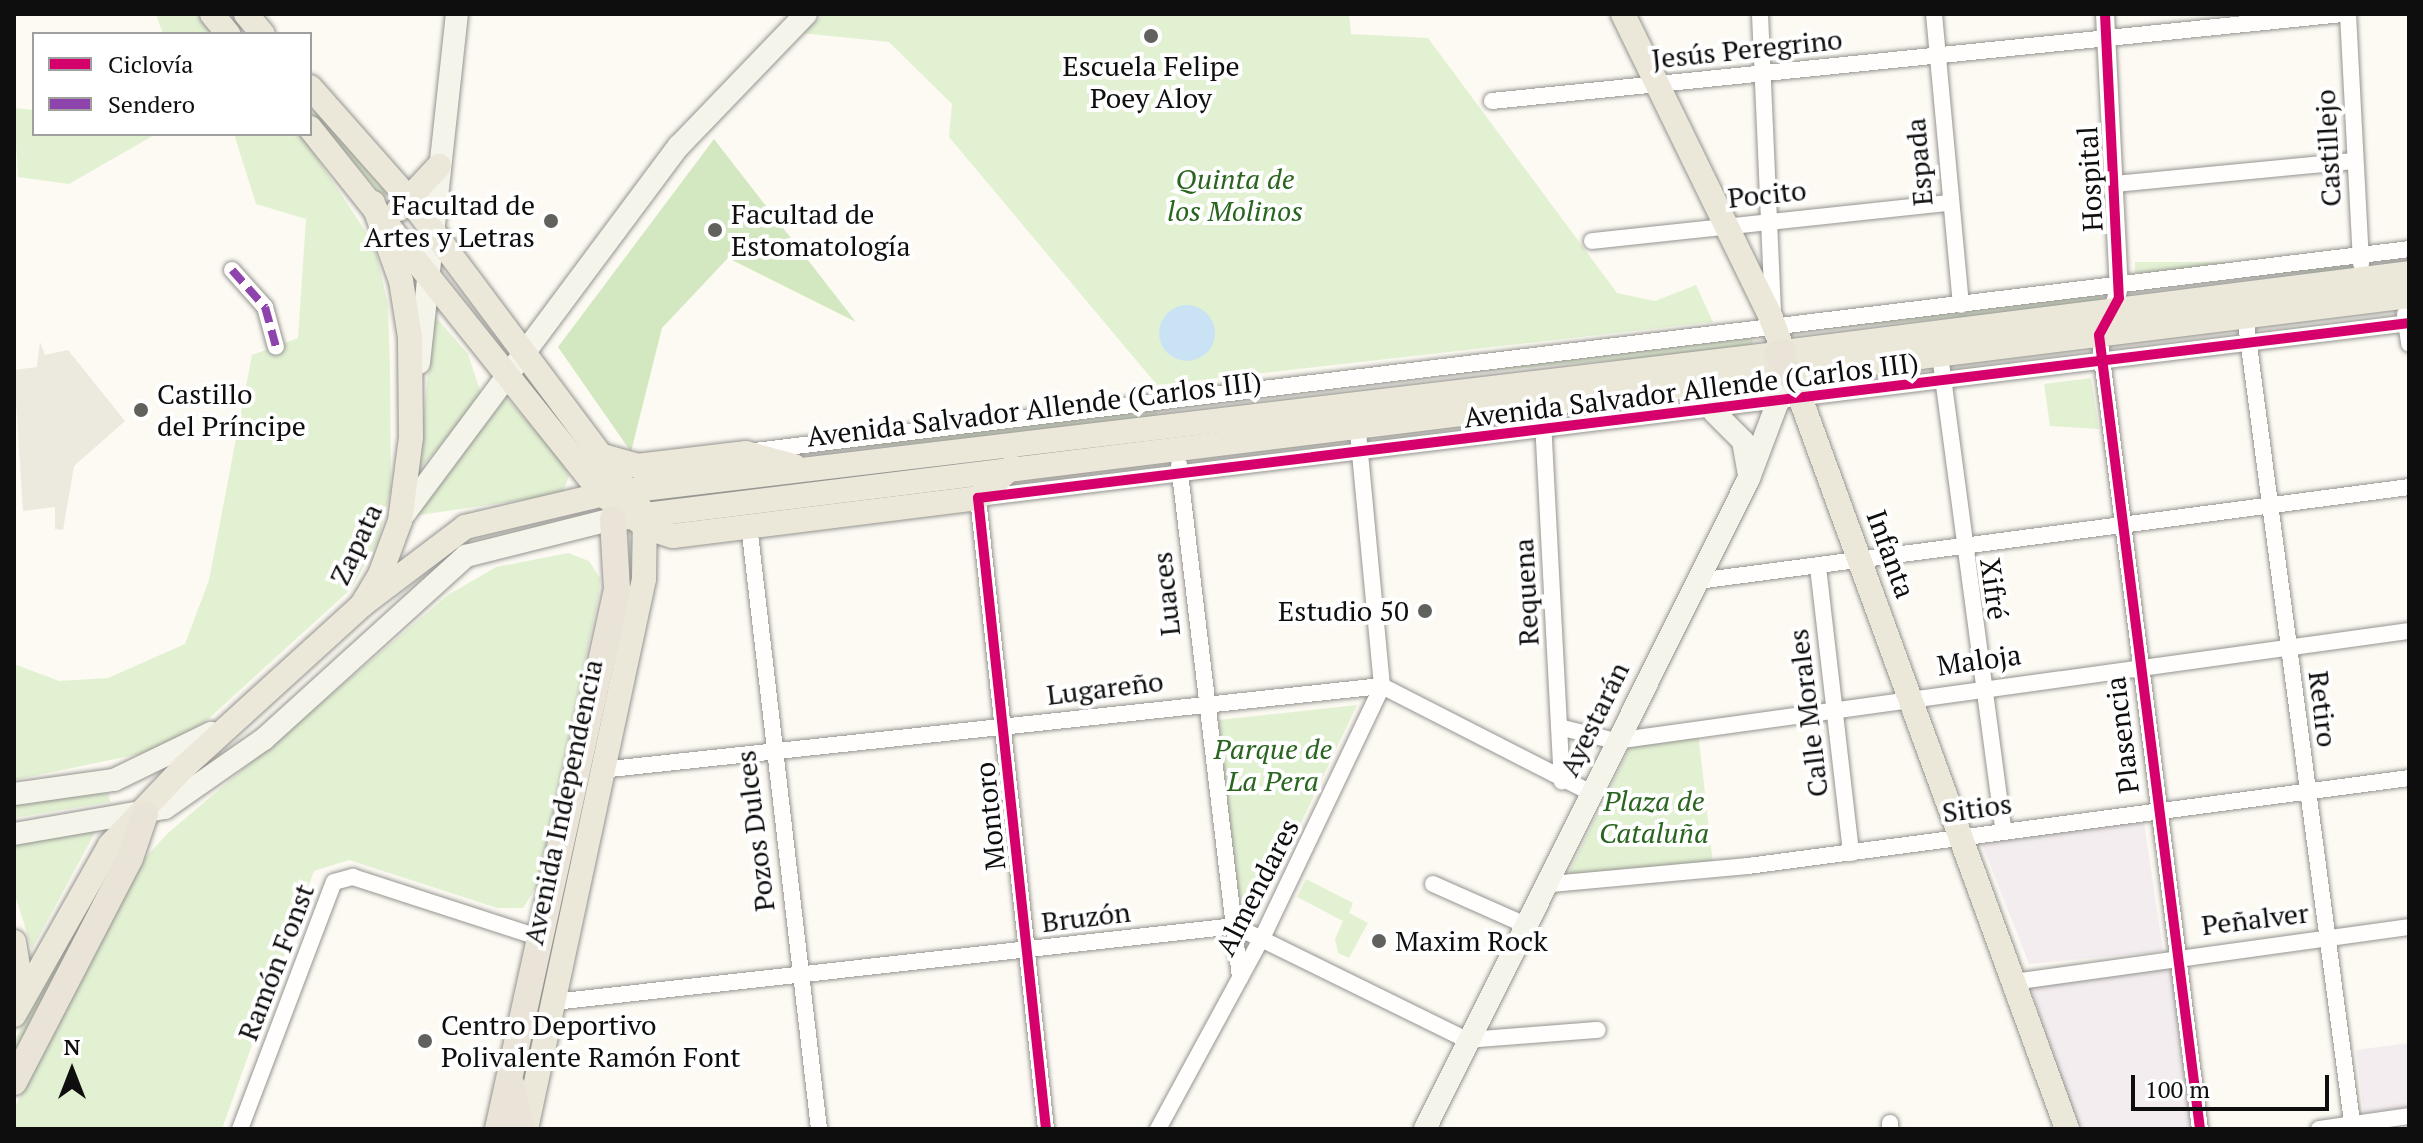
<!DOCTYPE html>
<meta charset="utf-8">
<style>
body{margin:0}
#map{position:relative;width:2423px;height:1143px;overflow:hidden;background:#fcfaf2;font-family:"PT Serif",serif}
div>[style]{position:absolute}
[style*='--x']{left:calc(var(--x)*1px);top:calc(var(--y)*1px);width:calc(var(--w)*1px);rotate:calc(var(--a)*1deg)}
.industrial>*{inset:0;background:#f3edef}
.green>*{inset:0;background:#e3f1d3;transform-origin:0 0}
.forest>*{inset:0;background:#d3e8c1}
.plaza>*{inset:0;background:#ece9de}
.water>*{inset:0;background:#cae3f4}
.round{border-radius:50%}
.roads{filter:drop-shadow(0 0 2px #959491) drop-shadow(0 0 2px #959491)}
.minor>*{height:16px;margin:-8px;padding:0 8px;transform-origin:8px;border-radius:8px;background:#fffefd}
.tertiary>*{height:18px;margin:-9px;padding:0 9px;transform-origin:9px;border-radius:9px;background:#fffefd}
.secondary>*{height:22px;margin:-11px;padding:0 11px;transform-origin:11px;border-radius:11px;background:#f5f4ea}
.primary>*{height:24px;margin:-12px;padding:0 12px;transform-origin:12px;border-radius:12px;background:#ece8d9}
.trunk>*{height:26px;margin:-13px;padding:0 13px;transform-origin:13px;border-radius:13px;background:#eae4d8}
.quiet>*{height:8px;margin-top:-4px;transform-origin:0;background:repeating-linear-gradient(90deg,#8e44ad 0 16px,transparent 0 24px)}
.cycleway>*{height:10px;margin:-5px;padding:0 5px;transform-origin:5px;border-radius:5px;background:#d6006c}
.dots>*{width:22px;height:22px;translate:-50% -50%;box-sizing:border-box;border:4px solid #fff;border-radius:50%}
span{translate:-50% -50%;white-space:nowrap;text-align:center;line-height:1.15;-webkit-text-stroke:8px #fff;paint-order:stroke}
.street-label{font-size:28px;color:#0e0e0e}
.poi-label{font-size:28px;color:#0e0e0e}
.right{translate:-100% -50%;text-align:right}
.left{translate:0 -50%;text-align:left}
.park-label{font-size:28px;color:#29651f;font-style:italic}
.frame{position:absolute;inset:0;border:16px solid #0e0e0e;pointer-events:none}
.legend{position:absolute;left:32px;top:32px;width:280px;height:104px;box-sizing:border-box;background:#fff;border:2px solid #9f9f9f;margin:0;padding:10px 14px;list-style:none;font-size:24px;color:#0e0e0e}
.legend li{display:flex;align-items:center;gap:16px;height:40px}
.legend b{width:40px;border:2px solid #9f9f9f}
.north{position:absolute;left:32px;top:1031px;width:80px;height:80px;-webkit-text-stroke:6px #fff;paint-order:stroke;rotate:0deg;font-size:22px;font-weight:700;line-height:32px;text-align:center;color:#0e0e0e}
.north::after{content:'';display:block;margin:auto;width:28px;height:36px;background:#0e0e0e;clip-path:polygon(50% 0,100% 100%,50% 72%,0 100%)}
.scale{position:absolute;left:2131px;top:1075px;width:198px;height:36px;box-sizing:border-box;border:4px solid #0e0e0e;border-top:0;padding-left:10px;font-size:24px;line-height:28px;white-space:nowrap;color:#0e0e0e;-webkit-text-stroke:6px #fff;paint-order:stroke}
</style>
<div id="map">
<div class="industrial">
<i style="clip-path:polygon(2144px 822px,2163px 951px,2029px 964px,1980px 839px)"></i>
<i style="clip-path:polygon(2170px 967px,2192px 1129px,2077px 1129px,2030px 985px)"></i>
<i style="clip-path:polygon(2409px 1043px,2409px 1108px,2364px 1113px,2356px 1050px)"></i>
</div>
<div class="green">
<i style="clip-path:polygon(156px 14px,198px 14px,215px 34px,163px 34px)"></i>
<i style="clip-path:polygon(824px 14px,1349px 14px,1351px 34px,1428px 38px,1617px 293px,1655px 301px,1696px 285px,1713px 322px,1157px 385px,949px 137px,952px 104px,889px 42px,801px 33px)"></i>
<i style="clip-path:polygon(310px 97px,389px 191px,385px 198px,310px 116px)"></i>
<i style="clip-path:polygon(14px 108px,34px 110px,34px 134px,156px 134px,69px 184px,18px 177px)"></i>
<i style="clip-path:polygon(234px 134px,301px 134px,374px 244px,388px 304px,390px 368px,391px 488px,378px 541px,351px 589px,205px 722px,154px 751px,14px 780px,14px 664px,59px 681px,108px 678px,185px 644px,209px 580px,252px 355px,298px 338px,306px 219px,256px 204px)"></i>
<i style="left:2356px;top:262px;width:11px;height:221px;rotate:90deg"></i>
<i style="left:2101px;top:293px;width:12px;height:280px;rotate:85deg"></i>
<i style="clip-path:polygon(434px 315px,468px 354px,482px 397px,418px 471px)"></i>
<i style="left:1752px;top:337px;width:11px;height:559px;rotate:85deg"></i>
<i style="clip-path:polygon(2091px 378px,2099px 429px,2050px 426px,2044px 384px)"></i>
<i style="clip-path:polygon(506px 398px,562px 459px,569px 476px,562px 494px,413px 516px)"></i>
<i style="left:1157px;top:410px;width:12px;height:351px;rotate:85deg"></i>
<i style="clip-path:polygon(1171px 434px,1172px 440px,654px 498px)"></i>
<i style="clip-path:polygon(568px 553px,589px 561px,600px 578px,599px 594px,537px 886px,523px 908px,497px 908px,349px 860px,314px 871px,222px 1129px,14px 1129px,14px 1109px,131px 873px,168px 833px,448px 595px,496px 567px)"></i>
<i style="clip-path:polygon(1357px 705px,1261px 907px,1245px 911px,1238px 902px,1218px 720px)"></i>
<i style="clip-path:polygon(1698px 732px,1713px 864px,1575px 877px,1569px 872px,1634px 739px)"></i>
<i style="clip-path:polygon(84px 790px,109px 794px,110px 802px,14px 818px,14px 801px)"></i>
<i style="clip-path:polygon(97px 829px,32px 949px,14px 892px,14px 844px)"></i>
<i style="clip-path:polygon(123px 843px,14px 1063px,14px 1042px,34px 1000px)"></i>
<i style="clip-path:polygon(1306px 879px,1353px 903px,1349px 913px,1368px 923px,1349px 958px,1338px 953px,1335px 939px,1343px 921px,1297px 897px)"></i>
</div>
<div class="forest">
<i style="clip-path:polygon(714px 139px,856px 322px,728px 258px,662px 328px,631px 452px,558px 347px)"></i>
</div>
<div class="plaza">
<i style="clip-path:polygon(40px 342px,45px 355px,68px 350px,125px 421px,74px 466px,63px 530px,55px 529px,55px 507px,23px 511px,14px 370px,37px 367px)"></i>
</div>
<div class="water">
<i class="round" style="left:1159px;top:305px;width:56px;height:56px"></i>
</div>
<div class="roads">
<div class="minor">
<i style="--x:1760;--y:14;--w:299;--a:87.5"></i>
<i style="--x:1934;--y:14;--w:292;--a:84.7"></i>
<i style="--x:2348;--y:14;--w:250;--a:87"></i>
<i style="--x:1492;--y:101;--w:854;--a:-5.84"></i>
<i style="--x:2115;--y:184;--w:240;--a:-5.5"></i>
<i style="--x:1592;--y:241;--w:358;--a:-6.1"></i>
<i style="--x:232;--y:270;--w:50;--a:48.3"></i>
<i style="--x:265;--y:307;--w:41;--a:74.6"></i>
<i style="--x:2244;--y:308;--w:828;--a:82.44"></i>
<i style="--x:2405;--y:314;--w:30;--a:82"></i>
<i style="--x:2099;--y:335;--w:800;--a:82.75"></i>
<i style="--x:1940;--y:355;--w:479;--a:82.4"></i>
<i style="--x:1542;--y:402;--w:380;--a:87"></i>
<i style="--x:755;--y:451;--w:1666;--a:-6.96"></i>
<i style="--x:1179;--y:465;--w:516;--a:83.21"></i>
<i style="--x:749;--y:525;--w:608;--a:83.39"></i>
<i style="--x:1818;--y:567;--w:288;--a:83.4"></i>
<i style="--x:1698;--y:581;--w:717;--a:-7.53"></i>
<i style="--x:1559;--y:727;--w:58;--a:14"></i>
<i style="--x:1615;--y:741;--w:802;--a:-7.89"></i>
<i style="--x:601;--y:770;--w:786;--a:-6.14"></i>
<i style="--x:1382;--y:686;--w:235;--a:27.1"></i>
<i style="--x:1433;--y:884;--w:104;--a:23.9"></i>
<i style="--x:1551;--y:884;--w:198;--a:-5.2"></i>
<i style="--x:1748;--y:866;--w:667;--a:-7.58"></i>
<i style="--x:2013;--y:982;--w:400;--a:-7.9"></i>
<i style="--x:554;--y:1002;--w:685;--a:-6.37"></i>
<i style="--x:1235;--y:926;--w:258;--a:26.2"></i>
<i style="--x:1467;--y:1040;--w:131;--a:-4.4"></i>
<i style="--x:1890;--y:1123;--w:6;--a:90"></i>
<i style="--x:240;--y:1129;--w:264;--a:-69.2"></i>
<i style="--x:334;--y:882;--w:20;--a:-15"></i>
<i style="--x:353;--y:877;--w:198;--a:18"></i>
<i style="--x:1046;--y:1129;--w:635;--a:-96.15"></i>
<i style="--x:978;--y:498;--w:1442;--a:-6.97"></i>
<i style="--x:1158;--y:1129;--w:220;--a:-61.5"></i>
<i style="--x:1263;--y:936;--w:277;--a:-64.5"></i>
<i style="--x:1382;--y:686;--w:264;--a:-95.4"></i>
<i style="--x:2319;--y:1129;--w:91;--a:-8.2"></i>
</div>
<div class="tertiary">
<i style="--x:2105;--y:14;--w:272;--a:87.1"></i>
<i style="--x:2119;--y:286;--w:35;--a:103"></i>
</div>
<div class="secondary">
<i style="--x:419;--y:363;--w:351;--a:-83.8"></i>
<i style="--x:1714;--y:412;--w:41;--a:45"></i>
<i style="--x:1743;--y:441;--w:36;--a:80"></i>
<i style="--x:402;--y:517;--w:463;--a:-53.3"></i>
<i style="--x:679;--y:146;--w:183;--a:-46.1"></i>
<i style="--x:14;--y:794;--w:101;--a:-8"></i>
<i style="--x:114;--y:780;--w:108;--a:-25.9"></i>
<i style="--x:14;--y:834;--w:153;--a:-9.8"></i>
<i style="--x:165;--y:808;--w:121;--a:-34.9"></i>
<i style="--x:264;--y:739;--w:273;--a:-42.2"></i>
<i style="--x:466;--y:556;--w:152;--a:-14.1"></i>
<i style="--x:1425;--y:1129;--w:727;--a:-63.54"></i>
<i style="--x:1749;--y:478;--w:79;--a:-69.3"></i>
<i style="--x:1777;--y:404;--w:44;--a:-90"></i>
</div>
<div class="primary">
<i style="--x:212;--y:14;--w:26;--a:51"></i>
<i style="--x:246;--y:14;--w:26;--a:50"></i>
<i style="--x:1623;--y:14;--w:335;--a:64"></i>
<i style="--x:1770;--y:315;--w:866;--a:69.95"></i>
<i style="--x:310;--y:87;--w:149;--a:48.5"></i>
<i style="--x:409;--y:199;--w:394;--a:53.2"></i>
<i style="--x:645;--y:514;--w:65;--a:90.9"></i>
<i style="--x:644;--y:579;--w:563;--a:102.11"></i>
<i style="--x:310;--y:128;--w:468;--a:51.4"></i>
<i style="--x:602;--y:494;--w:57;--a:36.5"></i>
<i style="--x:648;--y:528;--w:26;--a:18"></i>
<i style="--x:673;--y:536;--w:307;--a:-7.1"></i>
<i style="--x:978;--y:498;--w:46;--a:-42.4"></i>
<i style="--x:399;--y:209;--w:59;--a:-47.1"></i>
<i style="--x:1784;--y:352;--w:630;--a:-7.2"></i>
<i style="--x:1792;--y:373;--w:622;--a:-7.11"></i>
<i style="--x:603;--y:456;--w:35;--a:16"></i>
<i style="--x:637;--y:466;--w:110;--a:-6.8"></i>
<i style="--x:746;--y:453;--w:50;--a:15.2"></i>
<i style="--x:613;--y:519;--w:1174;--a:-7.05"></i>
<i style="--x:362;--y:605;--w:129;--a:-37.1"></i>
<i style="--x:465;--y:527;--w:148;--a:-13.3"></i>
<i style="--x:609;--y:493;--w:1176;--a:-6.79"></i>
<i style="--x:14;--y:942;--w:56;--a:80.7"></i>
<i style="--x:14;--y:1015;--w:195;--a:-60.5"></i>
<i style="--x:110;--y:845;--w:108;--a:-46.5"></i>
<i style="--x:184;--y:767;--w:241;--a:-42.3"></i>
<i style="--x:362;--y:605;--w:35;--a:-59"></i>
<i style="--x:380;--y:575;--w:58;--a:-69.7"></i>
<i style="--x:400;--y:521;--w:85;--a:-82.5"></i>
<i style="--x:411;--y:437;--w:100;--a:-90.6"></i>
<i style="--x:410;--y:337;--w:57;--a:-99.1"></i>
<i style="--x:401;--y:281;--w:83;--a:-109.7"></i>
</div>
<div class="trunk">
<i style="--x:1777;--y:354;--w:7;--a:-16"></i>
<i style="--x:1778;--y:375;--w:14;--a:-8"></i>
<i style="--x:14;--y:1082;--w:252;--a:-62.6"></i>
<i style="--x:130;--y:858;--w:46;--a:-71.2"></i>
<i style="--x:512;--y:1086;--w:44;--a:78.2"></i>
<i style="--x:498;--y:1129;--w:553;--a:-77.57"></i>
<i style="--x:617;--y:589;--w:70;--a:-93.3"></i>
</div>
</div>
<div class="quiet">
<i style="--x:232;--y:270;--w:50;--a:48.3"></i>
<i style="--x:265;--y:307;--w:41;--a:74.6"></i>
</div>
<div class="cycleway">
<i style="--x:2105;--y:14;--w:284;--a:87.2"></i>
<i style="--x:2119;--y:298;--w:42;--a:118.4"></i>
<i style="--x:2099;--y:335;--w:800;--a:82.75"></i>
<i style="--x:1046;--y:1129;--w:635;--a:-96.15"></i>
<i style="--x:978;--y:498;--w:1442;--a:-6.97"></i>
</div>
<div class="dots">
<i style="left:1151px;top:36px;background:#61615e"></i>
<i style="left:551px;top:221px;background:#61615e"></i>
<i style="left:715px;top:230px;background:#61615e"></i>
<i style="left:141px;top:410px;background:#61615e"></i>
<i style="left:1425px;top:611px;background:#61615e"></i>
<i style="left:1379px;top:941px;background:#61615e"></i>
<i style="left:425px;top:1041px;background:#61615e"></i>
</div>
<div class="street-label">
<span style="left:1747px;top:49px;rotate:-6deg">Jesús Peregrino</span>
<span style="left:2328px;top:148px;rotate:-93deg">Castillejo</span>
<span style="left:1919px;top:162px;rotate:-95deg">Espada</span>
<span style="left:2090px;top:179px;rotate:-93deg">Hospital</span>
<span style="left:1767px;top:194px;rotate:-6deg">Pocito</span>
<span style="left:1691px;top:390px;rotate:-7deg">Avenida Salvador Allende (Carlos III)</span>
<span style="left:1034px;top:409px;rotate:-7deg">Avenida Salvador Allende (Carlos III)</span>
<span style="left:356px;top:544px;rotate:-65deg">Zapata</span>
<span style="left:1891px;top:554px;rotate:70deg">Infanta</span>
<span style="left:1994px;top:589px;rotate:82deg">Xifré</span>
<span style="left:1526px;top:592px;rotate:-93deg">Requena</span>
<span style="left:1166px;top:594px;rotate:-96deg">Luaces</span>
<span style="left:1979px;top:660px;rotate:-8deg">Maloja</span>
<span style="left:1105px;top:688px;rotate:-7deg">Lugareño</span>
<span style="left:2323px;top:709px;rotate:83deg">Retiro</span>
<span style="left:1808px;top:713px;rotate:-97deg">Calle Morales</span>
<span style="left:1594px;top:719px;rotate:-64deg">Ayestarán</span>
<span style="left:2122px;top:735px;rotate:-97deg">Plasencia</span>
<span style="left:563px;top:802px;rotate:-78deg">Avenida Independencia</span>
<span style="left:1977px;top:808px;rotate:-8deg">Sitios</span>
<span style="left:990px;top:816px;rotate:-96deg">Montoro</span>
<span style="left:755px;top:831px;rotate:-97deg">Pozos Dulces</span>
<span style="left:1257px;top:887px;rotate:-63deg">Almendares</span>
<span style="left:1086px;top:917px;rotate:-7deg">Bruzón</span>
<span style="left:2255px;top:919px;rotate:-7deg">Peñalver</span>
<span style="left:276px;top:962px;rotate:-69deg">Ramón Fonst</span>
</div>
<div class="poi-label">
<span style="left:1151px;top:82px">Escuela Felipe<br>Poey Aloy</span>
<span class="right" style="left:535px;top:221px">Facultad de<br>Artes y Letras</span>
<span class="left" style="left:731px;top:230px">Facultad de<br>Estomatología</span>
<span class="left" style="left:157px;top:410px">Castillo<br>del Príncipe</span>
<span class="right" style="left:1409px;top:611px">Estudio 50</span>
<span class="left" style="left:1395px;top:941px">Maxim Rock</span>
<span class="left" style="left:441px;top:1041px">Centro Deportivo<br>Polivalente Ramón Font</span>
</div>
<div class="park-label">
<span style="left:1235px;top:195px">Quinta de<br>los Molinos</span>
<span style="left:1273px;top:765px">Parque de<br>La Pera</span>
<span style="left:1654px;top:817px">Plaza de<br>Cataluña</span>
</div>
<div class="frame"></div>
<ul class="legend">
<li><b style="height:10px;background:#d6006c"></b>Ciclovía</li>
<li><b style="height:10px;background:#8e44ad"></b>Sendero</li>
</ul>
<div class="north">N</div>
<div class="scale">100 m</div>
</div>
